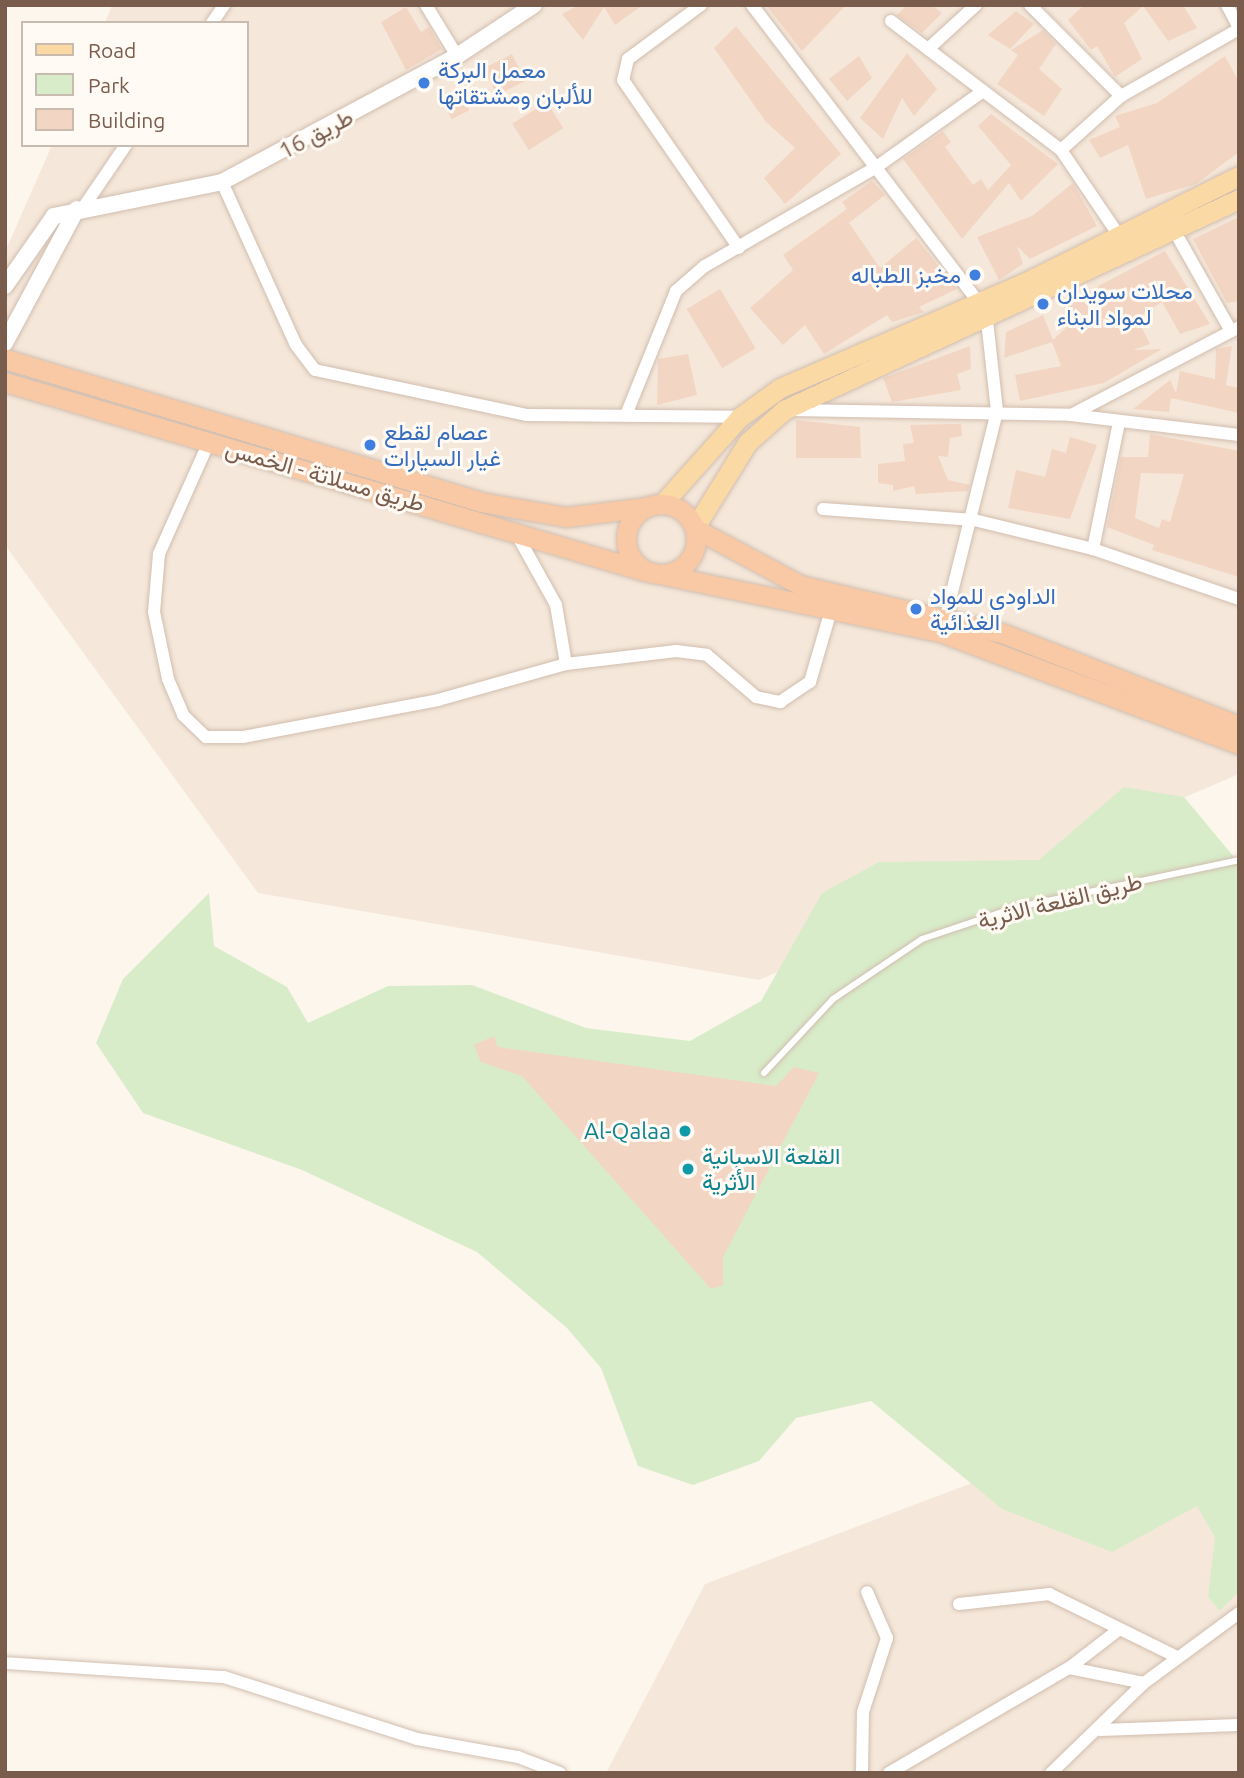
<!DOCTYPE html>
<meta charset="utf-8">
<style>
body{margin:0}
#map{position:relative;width:1244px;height:1778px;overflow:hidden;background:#fdf6ec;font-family:Ubuntu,Vazirmatn,sans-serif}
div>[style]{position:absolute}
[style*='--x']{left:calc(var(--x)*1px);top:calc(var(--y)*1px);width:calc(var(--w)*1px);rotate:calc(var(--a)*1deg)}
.residential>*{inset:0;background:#f5e8da}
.green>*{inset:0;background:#d8ecc9}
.building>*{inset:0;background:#f3d5c3;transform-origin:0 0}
.roads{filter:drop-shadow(0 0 2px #d1beb0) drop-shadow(0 0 2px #d1beb0)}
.service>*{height:6px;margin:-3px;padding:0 3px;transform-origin:3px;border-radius:3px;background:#fff}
.minor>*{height:12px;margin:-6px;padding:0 6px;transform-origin:6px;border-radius:6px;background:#fff}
.tertiary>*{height:16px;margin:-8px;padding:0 8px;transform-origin:8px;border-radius:8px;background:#fff}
.primary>*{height:19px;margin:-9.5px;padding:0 9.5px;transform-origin:9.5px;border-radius:9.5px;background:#fbd9a5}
.trunk>*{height:19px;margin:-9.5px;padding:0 9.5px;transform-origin:9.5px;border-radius:9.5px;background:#f9c8a4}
.trunk>.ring{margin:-9.5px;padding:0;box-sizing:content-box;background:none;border:19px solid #f9c8a4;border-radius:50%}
.dots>*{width:19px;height:19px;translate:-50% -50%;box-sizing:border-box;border:4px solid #fffaf3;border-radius:50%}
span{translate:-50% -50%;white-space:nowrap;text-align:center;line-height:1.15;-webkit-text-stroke:6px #fffaf3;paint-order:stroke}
.shop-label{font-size:23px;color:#366cbe}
.left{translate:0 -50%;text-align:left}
.right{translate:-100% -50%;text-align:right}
.street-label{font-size:23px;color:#7a5c4d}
.culture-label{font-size:23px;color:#0d838f}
.frame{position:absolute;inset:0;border:7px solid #7a5c4d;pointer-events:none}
.legend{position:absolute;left:21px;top:21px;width:228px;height:126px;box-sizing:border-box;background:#fffaf3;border:2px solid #cabbb1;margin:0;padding:9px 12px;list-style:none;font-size:21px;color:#7a5c4d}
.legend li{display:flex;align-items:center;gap:14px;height:35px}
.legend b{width:35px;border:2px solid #cabbb1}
</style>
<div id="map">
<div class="residential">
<i style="clip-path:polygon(112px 5px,1239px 5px,1239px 774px,759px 980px,258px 893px,5px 545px,5px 252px,52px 145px,247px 145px,247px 23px,105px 23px)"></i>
<i style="clip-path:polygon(1239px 1382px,1239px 1773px,606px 1773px,705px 1584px)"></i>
</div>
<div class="green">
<i style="clip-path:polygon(1124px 787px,1184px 797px,1239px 863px,1239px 1591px,1220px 1611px,1208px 1597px,1215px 1537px,1197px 1506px,1112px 1552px,1002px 1509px,871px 1401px,796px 1418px,759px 1461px,693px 1485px,638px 1466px,601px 1368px,567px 1328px,477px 1252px,302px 1170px,143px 1113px,96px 1043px,123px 979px,209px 893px,214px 946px,287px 987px,308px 1023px,388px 986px,472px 985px,586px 1028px,690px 1041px,761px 1001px,822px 893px,879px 862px,1039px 860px)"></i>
</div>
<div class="building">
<i style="clip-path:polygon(579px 5px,643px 5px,615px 25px,604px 7px,583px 40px,562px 14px)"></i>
<i style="clip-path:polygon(766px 5px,846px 5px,802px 51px)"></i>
<i style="clip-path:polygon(907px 5px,932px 5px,942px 13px,922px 33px,897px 15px)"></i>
<i style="clip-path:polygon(1084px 5px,1183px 5px,1197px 28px,1168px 41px,1143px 6px,1124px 23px,1142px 59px,1115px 77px,1097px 46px,1091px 50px,1068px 20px)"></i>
<i style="clip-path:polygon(406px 7px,421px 32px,429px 27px,442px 49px,406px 70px,381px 22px)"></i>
<i style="clip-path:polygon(1016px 11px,1034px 24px,1010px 49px,988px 35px)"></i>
<i style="clip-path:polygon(736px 26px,841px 154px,785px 204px,764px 178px,795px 148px,766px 122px,714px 48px)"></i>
<i style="clip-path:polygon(1043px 30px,1056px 44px,1039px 69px,1062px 89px,1044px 116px,997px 84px,1018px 55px,1011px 50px)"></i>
<i style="clip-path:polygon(907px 53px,937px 89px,914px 116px,902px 98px,883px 139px,860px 118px)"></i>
<i style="left:512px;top:54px;width:30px;height:32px;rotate:63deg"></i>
<i style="clip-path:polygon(859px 56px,872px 78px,847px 101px,829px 79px)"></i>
<i style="clip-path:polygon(1225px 56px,1239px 82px,1239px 152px,1196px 184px,1146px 199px,1128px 145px,1100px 158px,1089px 140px,1120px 127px,1115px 116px,1157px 103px)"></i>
<i style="left:458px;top:88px;width:25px;height:20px;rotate:63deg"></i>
<i style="left:547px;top:102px;width:31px;height:41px;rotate:58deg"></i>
<i style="clip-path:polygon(991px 114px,1058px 164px,1021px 201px,1009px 183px,962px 239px,903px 159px,943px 131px,951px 142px,945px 147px,973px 185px,981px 179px,988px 190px,1011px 165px,978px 126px)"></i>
<i style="clip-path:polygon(872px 181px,885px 195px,849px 223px,880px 268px,916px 238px,957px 289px,919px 307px,924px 312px,892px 322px,887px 315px,824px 354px,805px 325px,783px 345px,750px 308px,793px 270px,783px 255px,847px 209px,842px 202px)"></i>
<i style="clip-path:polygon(1073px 183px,1097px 226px,1030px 259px,1017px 246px,1023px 264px,999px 280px,977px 237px,1032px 216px)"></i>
<i style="clip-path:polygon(1239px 217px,1239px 301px,1227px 303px,1193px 239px)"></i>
<i style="clip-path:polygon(1165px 251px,1210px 324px,1180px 334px,1162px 302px,1137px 318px,1150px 344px,1133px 350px,1162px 349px,1104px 383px,1020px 401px,1015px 375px,1061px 366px,1052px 342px,1004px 358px,1006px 332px,1043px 315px,1053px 340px,1073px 321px,1062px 305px)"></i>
<i style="left:720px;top:289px;width:69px;height:39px;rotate:59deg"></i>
<i style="clip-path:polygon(970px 346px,971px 369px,957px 374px,961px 390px,892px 402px,883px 378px)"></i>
<i style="clip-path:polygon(1232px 346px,1226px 385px,1239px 388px,1239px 413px,1171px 398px,1169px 412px,1133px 409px,1170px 380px,1176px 393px,1180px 371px,1215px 379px,1216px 349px)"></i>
<i style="clip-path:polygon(688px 354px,697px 395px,657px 405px,658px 359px)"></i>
<i style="clip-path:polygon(796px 420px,860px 427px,861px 458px,796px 458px)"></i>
<i style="clip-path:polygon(961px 424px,962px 436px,950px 438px,948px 457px,938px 456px,948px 480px,970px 485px,968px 491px,916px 494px,914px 486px,893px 491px,893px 485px,878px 483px,878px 464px,905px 461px,903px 444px,914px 443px,910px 425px)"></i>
<i style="clip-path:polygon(evenodd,1150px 434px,1239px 451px,1239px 577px,1152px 550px,1154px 545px,1107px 527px,1121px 457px,1148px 457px,1150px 434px,1141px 473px,1184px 474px,1170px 522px,1162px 519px,1159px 528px,1135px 518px,1141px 473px)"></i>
<i style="clip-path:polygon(1070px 437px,1097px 445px,1070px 519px,1008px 508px,1016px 470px,1045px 477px,1052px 449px,1066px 453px)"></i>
<i style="clip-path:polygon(494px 1036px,498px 1047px,776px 1086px,794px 1067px,819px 1073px,723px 1257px,723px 1285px,711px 1289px,522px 1076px,481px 1062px,474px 1045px)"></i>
</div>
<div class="roads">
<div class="service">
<i style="--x:764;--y:1073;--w:101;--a:-47"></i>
<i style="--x:833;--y:999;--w:107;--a:-34"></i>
<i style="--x:922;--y:939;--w:97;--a:-18.6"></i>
<i style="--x:1014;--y:908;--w:230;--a:-12"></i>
</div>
<div class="minor">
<i style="--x:426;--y:5;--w:60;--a:58.7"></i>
<i style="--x:701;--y:5;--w:91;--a:143.5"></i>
<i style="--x:628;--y:59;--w:22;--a:103"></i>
<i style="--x:623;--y:80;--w:204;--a:55.4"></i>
<i style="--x:752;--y:5;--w:373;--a:52.7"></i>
<i style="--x:1030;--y:5;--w:129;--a:45"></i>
<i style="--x:1227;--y:5;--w:26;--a:62"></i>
<i style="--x:891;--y:21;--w:213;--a:37.2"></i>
<i style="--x:1061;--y:150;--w:105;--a:55.9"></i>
<i style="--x:212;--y:23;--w:22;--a:-56"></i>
<i style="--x:928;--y:49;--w:65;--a:-42.5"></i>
<i style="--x:1061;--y:150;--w:81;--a:-42"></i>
<i style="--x:1121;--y:96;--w:136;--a:-29.6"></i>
<i style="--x:222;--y:182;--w:179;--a:65.6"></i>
<i style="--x:296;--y:345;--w:31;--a:53"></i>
<i style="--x:315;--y:370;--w:217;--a:12"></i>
<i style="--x:527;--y:415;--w:213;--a:0.5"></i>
<i style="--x:85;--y:205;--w:73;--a:-55.7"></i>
<i style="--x:1175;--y:232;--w:114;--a:60.5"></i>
<i style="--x:792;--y:410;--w:279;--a:1"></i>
<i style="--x:1071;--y:415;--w:169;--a:6.8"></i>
<i style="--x:626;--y:415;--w:134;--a:-68"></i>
<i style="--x:676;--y:291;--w:38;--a:-41"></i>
<i style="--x:705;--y:266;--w:200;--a:-30"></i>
<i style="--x:878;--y:166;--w:129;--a:-35.5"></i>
<i style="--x:1071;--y:415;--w:190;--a:-27.6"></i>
<i style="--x:209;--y:442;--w:123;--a:114.1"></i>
<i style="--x:159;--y:554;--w:58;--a:94.9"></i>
<i style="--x:154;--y:612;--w:68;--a:78.2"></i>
<i style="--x:168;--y:679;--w:39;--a:67"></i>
<i style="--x:183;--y:715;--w:32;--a:44"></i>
<i style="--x:206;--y:737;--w:37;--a:0"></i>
<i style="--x:243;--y:737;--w:198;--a:-10.7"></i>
<i style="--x:438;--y:700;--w:133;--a:-15.7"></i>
<i style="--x:566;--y:664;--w:111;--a:-6.7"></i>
<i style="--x:676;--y:651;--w:31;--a:7"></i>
<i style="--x:707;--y:655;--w:65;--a:40.6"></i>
<i style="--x:756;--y:697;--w:25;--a:12"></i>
<i style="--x:780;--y:702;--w:36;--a:-34"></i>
<i style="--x:810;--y:682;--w:75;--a:-73.7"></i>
<i style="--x:823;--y:509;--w:151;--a:4.2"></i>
<i style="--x:974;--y:520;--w:122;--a:13.7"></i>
<i style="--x:1093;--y:549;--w:154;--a:18.9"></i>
<i style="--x:516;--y:533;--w:82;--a:60.9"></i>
<i style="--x:556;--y:605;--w:60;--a:80.4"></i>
<i style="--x:1093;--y:549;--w:130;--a:-78.4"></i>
<i style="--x:944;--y:624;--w:219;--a:-76"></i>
<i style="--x:997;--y:411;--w:92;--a:-96.3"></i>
<i style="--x:959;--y:1604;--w:91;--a:-6.3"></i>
<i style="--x:1049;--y:1594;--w:143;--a:26.2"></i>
<i style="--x:5;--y:1663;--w:219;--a:3.7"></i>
<i style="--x:224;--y:1677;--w:203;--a:17.8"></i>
<i style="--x:417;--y:1739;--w:103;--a:10.1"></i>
<i style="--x:518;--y:1757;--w:45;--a:20.9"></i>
<i style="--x:1069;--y:1668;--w:76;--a:11.3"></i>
<i style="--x:1100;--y:1730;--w:139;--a:-2.1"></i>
<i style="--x:862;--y:1773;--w:61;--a:-89.1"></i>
<i style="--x:863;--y:1712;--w:78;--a:-72"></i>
<i style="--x:887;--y:1638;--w:50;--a:-113.5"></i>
<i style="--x:889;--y:1773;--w:208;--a:-30.3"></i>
<i style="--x:1069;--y:1668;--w:61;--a:-37.6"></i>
<i style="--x:1051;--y:1773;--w:129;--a:-44.1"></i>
<i style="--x:1144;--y:1683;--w:118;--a:-36.4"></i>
</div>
<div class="tertiary">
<i style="--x:5;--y:286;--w:85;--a:-55"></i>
<i style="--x:54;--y:216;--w:171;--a:-11.4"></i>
<i style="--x:222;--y:182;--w:267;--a:-28.2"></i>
<i style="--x:457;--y:56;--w:92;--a:-33.5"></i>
<i style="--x:5;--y:343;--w:152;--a:-61.8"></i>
</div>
<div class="primary">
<i style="--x:663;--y:503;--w:115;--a:-48.2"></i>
<i style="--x:740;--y:417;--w:49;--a:-35.9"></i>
<i style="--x:780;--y:388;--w:266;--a:-23.3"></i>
<i style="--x:1024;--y:283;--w:240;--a:-26.5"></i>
<i style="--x:695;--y:527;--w:100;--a:-58.1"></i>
<i style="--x:748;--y:442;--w:48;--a:-41.6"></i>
<i style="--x:784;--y:410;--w:502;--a:-24.88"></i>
</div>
<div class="trunk">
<i style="--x:5;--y:359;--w:497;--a:16.7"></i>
<i style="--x:481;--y:502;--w:86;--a:10"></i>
<i style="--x:566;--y:517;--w:81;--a:-7.1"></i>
<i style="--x:5;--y:382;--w:666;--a:16.48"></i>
<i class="ring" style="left:626px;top:504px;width:51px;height:51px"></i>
<i style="--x:696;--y:529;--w:118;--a:28.3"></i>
<i style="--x:800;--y:585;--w:208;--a:13.4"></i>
<i style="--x:1002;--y:633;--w:255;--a:21.4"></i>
<i style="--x:664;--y:575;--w:285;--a:11.7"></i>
<i style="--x:943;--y:633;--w:316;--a:20.6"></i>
</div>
</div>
<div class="dots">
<i style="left:424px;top:83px;background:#3f7fe0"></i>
<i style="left:975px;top:275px;background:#3f7fe0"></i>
<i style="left:1043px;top:304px;background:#3f7fe0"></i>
<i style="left:370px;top:445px;background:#3f7fe0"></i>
<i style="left:916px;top:609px;background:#3f7fe0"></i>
<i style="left:685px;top:1131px;background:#0f9aa8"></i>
<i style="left:688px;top:1169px;background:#0f9aa8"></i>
</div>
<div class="shop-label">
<span class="left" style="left:438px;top:83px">معمل البركة<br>للألبان ومشتقاتها</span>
<span class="right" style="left:961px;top:275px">مخبز الطباله</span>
<span class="left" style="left:1057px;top:304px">محلات سويدان<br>لمواد البناء</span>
<span class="left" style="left:384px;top:445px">عصام لقطع<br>غيار السيارات</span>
<span class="left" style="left:930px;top:609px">الداودي للمواد<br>الغذائية</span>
</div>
<div class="street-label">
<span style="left:316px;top:134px;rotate:-28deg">طريق 16</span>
<span style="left:325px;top:476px;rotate:16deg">طريق مسلاتة - الخمس</span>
<span style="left:1060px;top:901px;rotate:-14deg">طريق القلعة الاثرية</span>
</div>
<div class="culture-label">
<span class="right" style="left:671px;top:1131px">Al-Qalaa</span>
<span class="left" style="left:702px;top:1169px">القلعة الاسبانية<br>الأثرية</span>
</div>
<div class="frame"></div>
<ul class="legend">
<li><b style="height:9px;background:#fbd9a5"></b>Road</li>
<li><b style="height:19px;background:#d8ecc9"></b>Park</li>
<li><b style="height:19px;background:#f3d5c3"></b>Building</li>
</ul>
</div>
